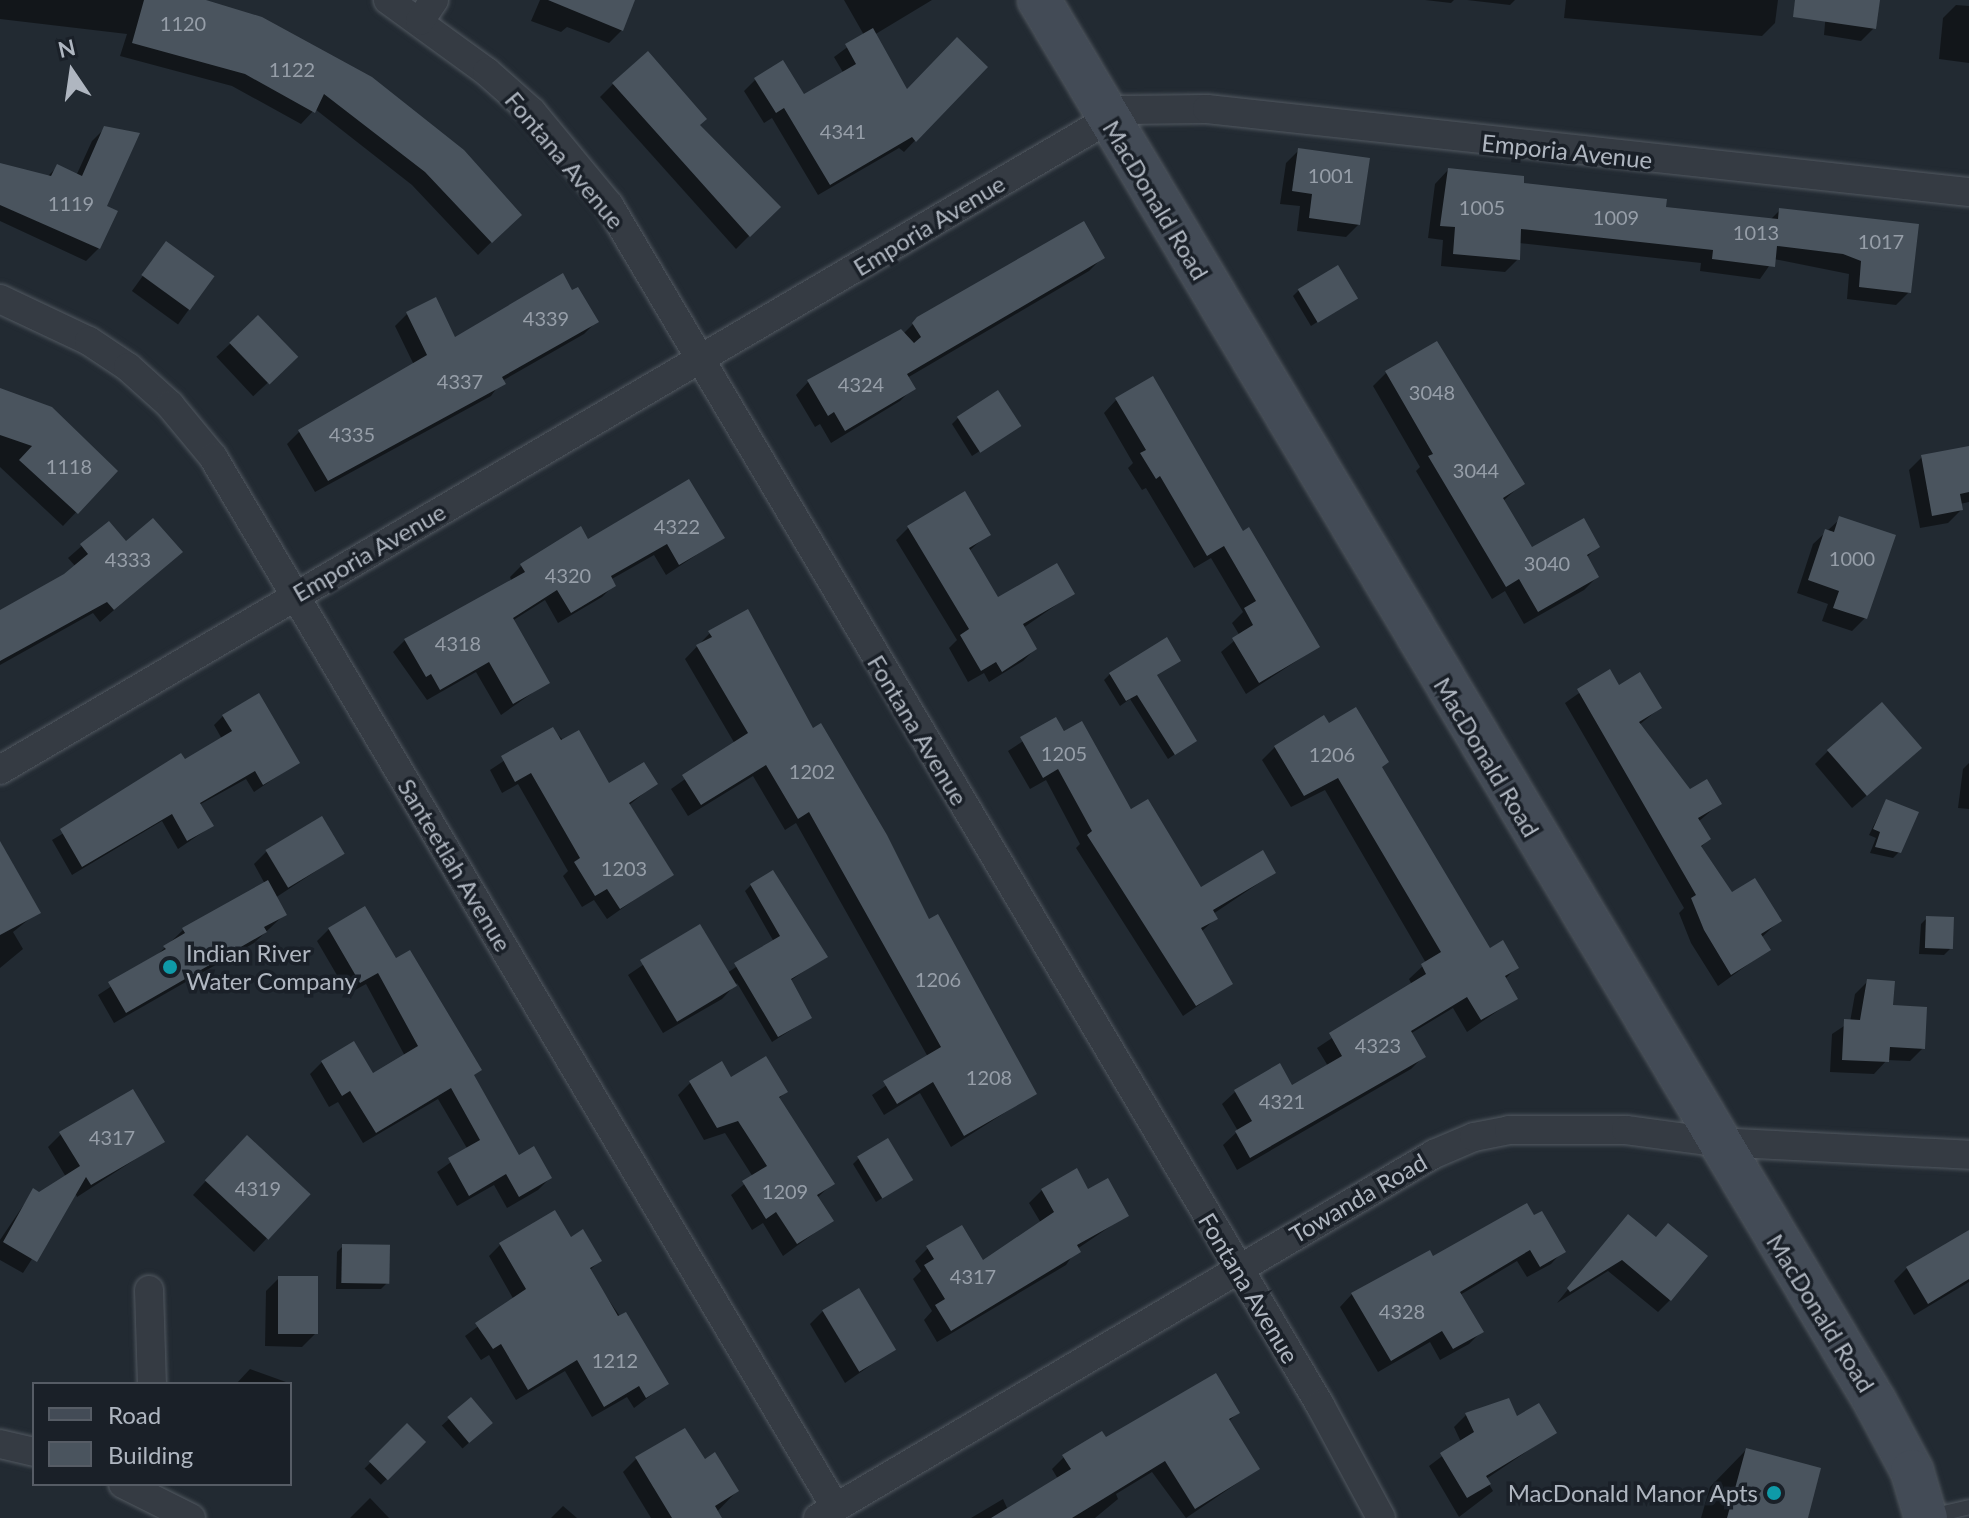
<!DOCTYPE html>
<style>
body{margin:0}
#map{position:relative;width:1969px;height:1518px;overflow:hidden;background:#222a32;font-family:Lato,sans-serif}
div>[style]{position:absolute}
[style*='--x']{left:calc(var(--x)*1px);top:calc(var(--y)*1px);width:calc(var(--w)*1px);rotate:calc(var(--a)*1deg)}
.shadow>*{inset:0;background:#0007;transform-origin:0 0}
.building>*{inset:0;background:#4a545e;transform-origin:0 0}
.roads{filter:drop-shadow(0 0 2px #525961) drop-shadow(0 0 2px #525961)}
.lane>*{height:14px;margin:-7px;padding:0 7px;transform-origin:7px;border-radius:7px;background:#353b43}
.street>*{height:28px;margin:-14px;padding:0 14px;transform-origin:14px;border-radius:14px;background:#353b43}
.secondary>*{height:42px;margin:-21px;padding:0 21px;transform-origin:21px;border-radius:21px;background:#434b56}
.dots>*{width:22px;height:22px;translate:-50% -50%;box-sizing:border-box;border:4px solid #1a2028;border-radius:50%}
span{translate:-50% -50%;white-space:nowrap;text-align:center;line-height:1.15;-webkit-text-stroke:7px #1a2028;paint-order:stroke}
.number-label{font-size:20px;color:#969ea8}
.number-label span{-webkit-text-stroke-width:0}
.street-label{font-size:24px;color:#afb6c0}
.poi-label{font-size:24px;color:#afb6c0}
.left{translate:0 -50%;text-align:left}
.right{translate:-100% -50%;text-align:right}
.legend{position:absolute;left:32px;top:1382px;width:260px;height:104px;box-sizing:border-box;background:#1a2028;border:2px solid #565c65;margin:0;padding:10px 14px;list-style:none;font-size:24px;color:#afb6c0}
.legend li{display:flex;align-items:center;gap:16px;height:40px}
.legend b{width:40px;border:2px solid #565c65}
.north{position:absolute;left:32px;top:32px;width:80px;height:80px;-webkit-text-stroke:6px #1a2028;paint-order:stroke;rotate:347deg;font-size:22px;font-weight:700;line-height:32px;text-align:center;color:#afb6c0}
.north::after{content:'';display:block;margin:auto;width:28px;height:36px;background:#afb6c0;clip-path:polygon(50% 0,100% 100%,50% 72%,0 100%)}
</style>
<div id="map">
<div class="shadow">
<i style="clip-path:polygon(0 0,203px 0,519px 215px,478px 255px,412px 185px,315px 109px,301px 124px,232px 86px,120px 56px,127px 34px,0 19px)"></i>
<i style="clip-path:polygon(540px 0,633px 0,622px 30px,609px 43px,567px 27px,561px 32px,531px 21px)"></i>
<i style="clip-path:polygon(844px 0,932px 0,874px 35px,907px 92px,985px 67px,904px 152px,899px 148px,818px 195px,772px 118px,764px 123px,744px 91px,755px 80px,804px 97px,844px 74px,834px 57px,864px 35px)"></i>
<i style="clip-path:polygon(1425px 0,1454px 0,1451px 3px)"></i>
<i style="clip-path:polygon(1467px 0,1515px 0,1510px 5px)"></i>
<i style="clip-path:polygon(1566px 0,1778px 0,1775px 23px,1762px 36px,1564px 18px)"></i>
<i style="clip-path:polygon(1827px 0,1878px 0,1874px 28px,1861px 41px,1824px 35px)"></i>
<i style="clip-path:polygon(1956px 5px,1969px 6px,1969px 63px,1939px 59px,1943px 18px)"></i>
<i style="clip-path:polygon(613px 84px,697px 126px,778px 207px,736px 249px,600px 97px)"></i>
<i style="clip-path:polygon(105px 128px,99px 248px,86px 261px,0 221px,0 165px,47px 177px,57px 167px,76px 176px,92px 141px)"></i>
<i style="clip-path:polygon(1299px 150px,1359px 224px,1346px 237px,1297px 231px,1300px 206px,1280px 204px,1286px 163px)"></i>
<i style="clip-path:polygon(1448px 170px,1664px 209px,1770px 220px,1780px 210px,1917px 226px,1909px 292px,1896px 305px,1847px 299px,1849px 274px,1774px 259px,1760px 279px,1700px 271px,1701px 263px,1519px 243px,1518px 259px,1505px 272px,1441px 266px,1443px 240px,1428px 238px,1435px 184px)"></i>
<i style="left:166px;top:244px;width:57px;height:58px;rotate:36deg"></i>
<i style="clip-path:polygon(1102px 258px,1089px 271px,907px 378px,913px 388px,900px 401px,831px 443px,820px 424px,815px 427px,796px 395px,808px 382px,903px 334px,918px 319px)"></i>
<i style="clip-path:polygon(1299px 290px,1355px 298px,1311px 326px,1293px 296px)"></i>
<i style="clip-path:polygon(572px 292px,596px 322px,584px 334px,502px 381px,491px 396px,315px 492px,287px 444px,300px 431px,414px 365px,395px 326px,407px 314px,454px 339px)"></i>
<i style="left:258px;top:318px;width:54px;height:57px;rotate:47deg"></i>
<i style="clip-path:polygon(1386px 373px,1522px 484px,1503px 501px,1531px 549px,1598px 546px,1586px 558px,1597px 577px,1584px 590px,1524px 624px,1505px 591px,1492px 599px,1416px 471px,1420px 467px,1373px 386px)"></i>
<i style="clip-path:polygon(0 390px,115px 471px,63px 526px,0 467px)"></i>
<i style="clip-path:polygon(1116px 400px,1242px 533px,1318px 647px,1246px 694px,1221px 652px,1240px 636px,1232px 623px,1243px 612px,1211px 558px,1194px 568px,1146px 488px,1142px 490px,1128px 468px,1133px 463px,1104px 413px)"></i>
<i style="clip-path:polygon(958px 418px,1018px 426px,972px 456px,952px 424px)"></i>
<i style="clip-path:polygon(1969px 448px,1969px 502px,1960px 504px,1961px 510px,1948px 523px,1920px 528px,1909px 470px,1922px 457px)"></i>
<i style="clip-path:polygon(1840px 519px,1865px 618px,1852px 631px,1822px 621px,1828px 604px,1797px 593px,1813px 544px)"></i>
<i style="clip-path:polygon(108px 523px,125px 543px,167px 565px,100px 622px,93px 613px,0 665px,0 612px,65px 575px,76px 567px,68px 558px)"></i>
<i style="clip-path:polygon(908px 528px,988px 534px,969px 551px,997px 599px,1072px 594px,1023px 628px,1035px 649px,1023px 661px,989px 682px,984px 673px,968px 682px,949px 648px,957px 640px,896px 540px)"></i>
<i style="clip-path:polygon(722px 538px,666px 575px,654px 555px,610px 580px,614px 585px,602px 597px,558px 623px,545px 600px,512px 621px,548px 682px,501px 715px,476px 672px,427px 700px,393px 652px,405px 640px,512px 582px,510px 577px,522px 565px,588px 541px)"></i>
<i style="clip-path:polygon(710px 633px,812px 731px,1034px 1094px,951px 1147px,920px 1093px,884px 1115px,872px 1095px,928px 1057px,796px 823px,785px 830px,753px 776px,688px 816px,671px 789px,735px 744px,685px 659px)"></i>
<i style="clip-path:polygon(1178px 660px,1155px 676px,1194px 741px,1168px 759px,1130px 699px,1120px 706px,1104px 680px,1110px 674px)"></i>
<i style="clip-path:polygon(1609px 672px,1618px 688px,1660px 708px,1639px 725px,1689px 792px,1719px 804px,1698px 822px,1709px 839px,1700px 848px,1731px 895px,1779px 921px,1761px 938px,1768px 950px,1718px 986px,1691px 943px,1679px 913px,1684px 908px,1565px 703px)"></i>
<i style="clip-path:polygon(223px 716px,297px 763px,254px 792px,246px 779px,199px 805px,212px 826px,178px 849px,162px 821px,72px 875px,52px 840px,222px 739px,214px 725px)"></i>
<i style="clip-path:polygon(1055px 720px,1200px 889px,1274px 873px,1213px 914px,1215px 919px,1201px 932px,1231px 983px,1183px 1016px,1076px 848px,1080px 844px,1046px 780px,1030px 789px,1008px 751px)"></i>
<i style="clip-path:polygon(1328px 725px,1380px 769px,1489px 951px,1517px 967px,1504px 980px,1515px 999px,1467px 1032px,1453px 1008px,1410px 1034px,1424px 1056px,1411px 1069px,1237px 1170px,1223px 1145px,1238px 1131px,1222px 1104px,1235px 1092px,1292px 1088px,1328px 1066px,1317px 1048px,1412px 985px,1409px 979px,1426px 963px,1325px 790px,1291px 807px,1262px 760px,1275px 747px)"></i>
<i style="clip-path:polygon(552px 729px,609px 786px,655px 784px,628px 806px,671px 874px,607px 919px,594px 900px,582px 907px,563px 876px,568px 871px,518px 784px,502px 793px,490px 770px)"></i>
<i style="clip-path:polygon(1828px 751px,1907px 761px,1852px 808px,1815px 764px)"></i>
<i style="clip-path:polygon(1969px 763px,1969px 809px,1958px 808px,1963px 769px)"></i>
<i style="clip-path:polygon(1886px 801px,1899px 852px,1893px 858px,1870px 853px,1876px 838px,1869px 835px)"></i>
<i style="clip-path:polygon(267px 851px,342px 854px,275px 898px,285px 914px,254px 943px,114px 1023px,98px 995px,153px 959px,183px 930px,265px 884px,254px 864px)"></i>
<i style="clip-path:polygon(0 870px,38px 912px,13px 932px,23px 949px,0 968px)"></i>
<i style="clip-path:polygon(751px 885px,825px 956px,790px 981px,810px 1018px,772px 1042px,737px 983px,722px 999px,663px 1033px,628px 975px,699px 927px,727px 973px,774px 942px,745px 891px)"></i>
<i style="clip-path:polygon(1927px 918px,1950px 949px,1944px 955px,1919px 954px,1921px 924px)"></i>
<i style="clip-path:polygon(329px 929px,395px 961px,472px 1076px,518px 1157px,550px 1178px,538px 1190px,507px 1208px,494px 1185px,457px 1206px,437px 1172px,468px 1150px,438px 1099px,363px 1143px,338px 1102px,329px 1107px,310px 1074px,322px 1062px,372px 1076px,405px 1056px,366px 984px,348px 994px,317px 941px)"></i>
<i style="clip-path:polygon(1868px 981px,1923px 1048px,1910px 1061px,1887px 1060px,1874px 1074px,1830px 1072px,1832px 1034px,1850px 1022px,1855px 994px)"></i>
<i style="clip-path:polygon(730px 1080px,786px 1092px,778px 1099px,832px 1184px,817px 1198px,831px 1221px,783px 1256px,763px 1223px,752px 1230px,731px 1195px,753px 1177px,725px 1133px,704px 1140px,678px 1095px,691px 1082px)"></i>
<i style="clip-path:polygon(61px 1134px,162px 1142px,77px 1197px,75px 1192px,23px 1273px,0 1260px,0 1240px,33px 1191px,39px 1194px,66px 1177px,48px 1147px)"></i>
<i style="clip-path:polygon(234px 1150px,308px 1194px,254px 1252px,193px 1195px)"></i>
<i style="clip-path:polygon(859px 1158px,910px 1180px,876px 1202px,853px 1164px)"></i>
<i style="clip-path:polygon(1042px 1190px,1088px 1192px,1127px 1215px,1077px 1249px,1066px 1265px,937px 1342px,924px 1320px,932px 1311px,913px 1279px,921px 1271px,915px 1261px,928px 1248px,982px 1263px,1041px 1223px,1029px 1203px)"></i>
<i style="clip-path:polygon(1533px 1218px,1563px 1251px,1551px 1264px,1527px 1277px,1517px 1261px,1460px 1295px,1482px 1331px,1469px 1344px,1440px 1360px,1430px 1342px,1378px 1372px,1340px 1307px,1352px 1294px)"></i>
<i style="clip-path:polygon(1616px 1229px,1670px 1300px,1658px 1312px,1608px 1271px,1557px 1303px)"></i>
<i style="clip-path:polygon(501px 1244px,599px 1261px,589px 1271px,666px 1384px,634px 1408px,627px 1397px,592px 1417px,565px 1371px,516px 1400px,489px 1355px,481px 1360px,465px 1336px,514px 1300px,489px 1256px)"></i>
<i style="clip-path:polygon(343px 1246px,387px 1283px,381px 1289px,336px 1289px,337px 1252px)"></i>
<i style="clip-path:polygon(1969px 1252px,1969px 1282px,1914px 1315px,1894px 1281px,1907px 1268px)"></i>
<i style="clip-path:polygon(279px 1278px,315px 1334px,302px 1347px,265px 1346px,266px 1291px)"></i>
<i style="clip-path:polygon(823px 1311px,894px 1349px,845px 1383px,810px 1324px)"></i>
<i style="clip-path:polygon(250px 1369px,286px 1382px,286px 1384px,236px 1384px)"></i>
<i style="left:470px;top:1400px;width:31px;height:38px;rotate:48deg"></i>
<i style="clip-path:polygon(1237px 1413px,1228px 1422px,1258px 1469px,1186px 1518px,1152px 1472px,1116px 1494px,1118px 1499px,1095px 1518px,971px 1518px,1003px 1499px,1008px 1510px,1058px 1479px,1052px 1469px,1064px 1457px,1105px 1439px)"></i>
<i style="clip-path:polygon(1466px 1415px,1517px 1419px,1554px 1433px,1486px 1479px,1493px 1491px,1459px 1517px,1429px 1466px,1461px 1442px,1454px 1427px)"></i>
<i style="left:407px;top:1426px;width:23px;height:60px;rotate:45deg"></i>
<i style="clip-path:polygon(1746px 1450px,1806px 1518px,1701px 1518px,1710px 1487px)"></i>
<i style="clip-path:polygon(636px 1459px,704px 1462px,737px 1491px,711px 1518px,651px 1518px,623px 1472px)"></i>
<i style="clip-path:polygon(370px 1498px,389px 1518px,350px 1518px)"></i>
<i style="clip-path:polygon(563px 1506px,577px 1518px,551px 1518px)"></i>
</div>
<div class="building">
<i style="clip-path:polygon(144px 0,206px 0,262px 17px,372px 77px,464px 150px,522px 215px,492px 243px,425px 172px,324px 94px,315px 113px,245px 74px,132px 43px)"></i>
<i style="clip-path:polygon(548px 0,635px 0,623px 31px)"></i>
<i style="clip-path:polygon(1795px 0,1880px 0,1876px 29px,1793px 17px)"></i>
<i style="clip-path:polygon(873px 28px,907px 89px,957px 37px,988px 67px,916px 142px,912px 137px,830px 185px,784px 108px,776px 113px,754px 78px,783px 60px,804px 94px,856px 64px,845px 44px)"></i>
<i style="clip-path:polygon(648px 51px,707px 119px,700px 125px,781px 207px,750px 237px,612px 83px)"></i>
<i style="clip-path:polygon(104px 126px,140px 133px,107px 206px,118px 211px,100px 249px,0 205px,0 163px,51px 176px,57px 164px,82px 176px)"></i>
<i style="clip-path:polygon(1298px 148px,1370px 158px,1360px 225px,1309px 218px,1312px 194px,1292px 191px)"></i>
<i style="clip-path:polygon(1448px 168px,1524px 176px,1524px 183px,1667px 199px,1666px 207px,1778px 219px,1779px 208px,1919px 224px,1911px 293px,1859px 287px,1861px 261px,1843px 254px,1777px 246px,1775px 267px,1712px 259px,1713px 250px,1521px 229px,1520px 260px,1453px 254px,1455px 227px,1440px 226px)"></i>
<i style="clip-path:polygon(1084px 221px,1105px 258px,907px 374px,916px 389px,845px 431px,834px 412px,828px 416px,807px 380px,901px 329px,914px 343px,921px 337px,912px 323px,917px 317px)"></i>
<i style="left:166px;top:241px;width:60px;height:42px;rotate:36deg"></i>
<i style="left:1338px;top:265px;width:39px;height:47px;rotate:59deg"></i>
<i style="clip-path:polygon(563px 273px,572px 290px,578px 287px,599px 322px,502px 377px,506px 384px,328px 481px,298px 430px,427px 355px,406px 312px,436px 297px,455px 337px)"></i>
<i style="left:258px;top:315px;width:58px;height:40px;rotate:46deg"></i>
<i style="clip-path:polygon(1437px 341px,1525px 484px,1503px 498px,1532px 547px,1584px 518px,1600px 547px,1587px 555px,1599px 577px,1538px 612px,1519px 579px,1506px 587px,1428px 456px,1433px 454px,1385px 371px)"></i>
<i style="clip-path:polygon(1153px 376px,1243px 531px,1249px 527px,1320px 647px,1259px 683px,1232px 638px,1253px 625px,1244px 608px,1256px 601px,1224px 546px,1207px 556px,1160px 476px,1156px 479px,1140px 453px,1146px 450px,1115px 398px)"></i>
<i style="clip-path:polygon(0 388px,52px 407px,118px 471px,78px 514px,19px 460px,32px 446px,0 435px)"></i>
<i style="left:998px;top:390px;width:43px;height:49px;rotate:57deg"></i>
<i style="clip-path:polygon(1969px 446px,1969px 492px,1960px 494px,1963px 510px,1932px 516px,1921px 455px)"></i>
<i style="clip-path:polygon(689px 479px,725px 538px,679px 565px,667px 544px,611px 576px,616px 586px,571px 613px,557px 590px,513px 618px,550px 683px,513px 704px,489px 662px,440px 690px,431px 674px,426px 677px,404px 639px,525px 572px,520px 564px,581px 526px,588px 539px)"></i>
<i style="clip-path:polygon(965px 491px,991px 535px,969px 548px,998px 597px,1057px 563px,1075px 594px,1023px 624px,1037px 649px,1002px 672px,996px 662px,981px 671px,960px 635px,969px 629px,907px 526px)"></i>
<i style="clip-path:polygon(1839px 516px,1896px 535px,1867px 619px,1833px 608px,1839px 591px,1808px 580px,1825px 529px,1834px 532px)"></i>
<i style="clip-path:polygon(153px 518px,183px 552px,114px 610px,107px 602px,0 661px,0 610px,64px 574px,88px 554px,80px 544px,109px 521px,126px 541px)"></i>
<i style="clip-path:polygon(748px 609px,813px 728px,821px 723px,887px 835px,929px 919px,938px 914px,1037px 1094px,964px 1136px,933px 1082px,897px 1104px,883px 1081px,941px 1047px,809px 812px,798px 819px,766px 765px,701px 805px,682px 775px,748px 733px,696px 645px,712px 637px,708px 631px)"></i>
<i style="clip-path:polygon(1167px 637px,1181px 661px,1157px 675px,1197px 741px,1175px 755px,1137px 695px,1126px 701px,1109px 673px)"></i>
<i style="clip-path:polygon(1610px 669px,1619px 685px,1640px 672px,1662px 708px,1639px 722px,1690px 789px,1707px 779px,1722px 804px,1698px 818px,1711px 839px,1701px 846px,1732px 892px,1755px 878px,1782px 921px,1761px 934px,1771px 950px,1731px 975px,1704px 930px,1691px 898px,1696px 895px,1577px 689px)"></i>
<i style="clip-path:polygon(259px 693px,300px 763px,263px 785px,255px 771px,200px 803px,214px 826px,187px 841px,172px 814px,82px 867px,60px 829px,181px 753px,185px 759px,232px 731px,222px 715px)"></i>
<i style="left:1882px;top:702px;width:61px;height:73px;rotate:49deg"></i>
<i style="clip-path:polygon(1356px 707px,1389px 762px,1382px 767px,1490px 948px,1503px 940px,1519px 968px,1505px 976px,1518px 999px,1481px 1020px,1467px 997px,1411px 1031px,1426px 1057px,1250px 1158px,1235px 1131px,1252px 1121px,1234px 1090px,1280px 1063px,1292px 1085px,1342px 1056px,1329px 1033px,1426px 974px,1421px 964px,1441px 952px,1338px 778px,1304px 796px,1274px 746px,1324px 715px,1329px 723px)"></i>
<i style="clip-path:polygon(1056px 717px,1064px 731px,1082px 721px,1131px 809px,1148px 799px,1201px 887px,1263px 850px,1276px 873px,1213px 910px,1218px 919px,1201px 928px,1233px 984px,1196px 1006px,1087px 835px,1092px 831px,1058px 769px,1043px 778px,1020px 737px)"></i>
<i style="clip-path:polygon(553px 727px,561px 740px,579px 730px,609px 783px,644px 762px,658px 784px,629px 803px,674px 875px,620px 909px,607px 889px,595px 896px,574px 862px,580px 858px,531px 773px,515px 782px,501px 756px)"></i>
<i style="clip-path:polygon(1886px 799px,1919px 812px,1901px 853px,1875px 847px,1880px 832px,1873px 829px)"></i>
<i style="left:322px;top:816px;width:44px;height:66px;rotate:59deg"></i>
<i style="clip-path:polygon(0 841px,41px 913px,0 935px)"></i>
<i style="clip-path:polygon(773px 870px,828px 957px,791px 979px,812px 1018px,778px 1037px,734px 963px,780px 936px,750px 884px)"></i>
<i style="clip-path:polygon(268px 880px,287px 915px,264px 927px,267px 932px,126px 1013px,108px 982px,166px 949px,163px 946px,185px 933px,182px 928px)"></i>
<i style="clip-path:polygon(365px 906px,396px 958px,410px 950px,482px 1070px,474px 1075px,519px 1155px,534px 1146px,552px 1178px,519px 1197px,506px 1174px,469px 1196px,448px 1158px,480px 1140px,451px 1088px,376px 1133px,350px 1091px,342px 1096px,321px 1061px,354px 1041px,373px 1073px,418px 1046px,378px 973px,360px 983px,328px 928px)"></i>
<i style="left:1926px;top:916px;width:28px;height:32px;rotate:2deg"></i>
<i style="left:700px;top:924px;width:72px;height:70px;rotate:59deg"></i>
<i style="clip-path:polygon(1867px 979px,1895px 981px,1893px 1005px,1927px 1007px,1925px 1049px,1890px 1047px,1889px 1062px,1842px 1060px,1844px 1019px,1860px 1020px)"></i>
<i style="clip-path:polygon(766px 1056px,788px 1092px,779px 1097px,835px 1184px,817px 1195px,834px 1221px,797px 1244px,776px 1212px,766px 1219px,742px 1181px,767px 1166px,738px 1121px,717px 1128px,689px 1081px,722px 1061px,731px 1077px)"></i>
<i style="clip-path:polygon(133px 1089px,165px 1142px,91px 1185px,86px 1177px,37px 1262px,3px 1242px,33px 1188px,39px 1192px,80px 1166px,59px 1132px)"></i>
<i style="left:247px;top:1135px;width:87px;height:62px;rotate:43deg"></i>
<i style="left:888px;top:1138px;width:49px;height:36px;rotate:59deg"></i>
<i style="clip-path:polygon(1077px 1168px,1088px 1189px,1108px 1178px,1129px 1216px,1077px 1245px,1081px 1252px,951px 1331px,935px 1305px,945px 1299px,924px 1265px,934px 1259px,926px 1246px,962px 1225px,983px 1260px,1054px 1212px,1041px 1189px)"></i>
<i style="clip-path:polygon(1527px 1203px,1534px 1215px,1542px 1211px,1566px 1252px,1540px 1267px,1530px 1250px,1460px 1292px,1484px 1332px,1453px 1349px,1442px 1331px,1391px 1361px,1351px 1293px,1430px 1250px,1433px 1256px)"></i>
<i style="clip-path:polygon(555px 1210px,571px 1237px,583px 1229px,602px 1261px,590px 1268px,618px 1316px,626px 1312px,669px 1384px,646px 1398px,639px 1386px,604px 1407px,577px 1360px,528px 1390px,501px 1344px,493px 1349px,475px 1323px,526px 1289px,499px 1243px)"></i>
<i style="clip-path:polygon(1628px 1214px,1656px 1237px,1668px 1223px,1708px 1256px,1671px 1301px,1622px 1260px,1570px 1292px,1567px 1288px)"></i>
<i style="clip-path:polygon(1969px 1230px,1969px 1279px,1928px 1304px,1906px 1267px)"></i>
<i style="left:342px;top:1244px;width:48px;height:39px;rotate:1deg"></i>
<i style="left:278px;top:1276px;width:40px;height:58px"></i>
<i style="left:859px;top:1288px;width:72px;height:43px;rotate:59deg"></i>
<i style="clip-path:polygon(1216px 1373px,1240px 1413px,1229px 1419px,1260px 1469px,1195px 1509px,1165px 1461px,1072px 1518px,991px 1518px,1071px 1469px,1062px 1455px,1102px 1431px,1106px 1437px)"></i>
<i style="left:471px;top:1397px;width:34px;height:31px;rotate:50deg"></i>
<i style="clip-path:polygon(1509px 1398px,1517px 1416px,1539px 1403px,1557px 1433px,1486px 1476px,1491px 1484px,1467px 1498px,1440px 1453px,1474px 1432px,1465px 1413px)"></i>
<i style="left:407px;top:1423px;width:27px;height:54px;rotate:45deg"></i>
<i style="clip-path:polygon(685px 1428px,705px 1459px,715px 1452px,739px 1491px,715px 1506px,722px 1518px,672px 1518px,635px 1457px)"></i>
<i style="clip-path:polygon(1746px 1448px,1821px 1468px,1808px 1518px,1727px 1518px)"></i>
</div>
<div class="roads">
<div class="lane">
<i style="--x:1931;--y:1516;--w:39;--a:-13"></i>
</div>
<div class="street">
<i style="--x:388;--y:0;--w:122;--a:36"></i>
<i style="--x:487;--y:72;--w:60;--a:41.6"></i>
<i style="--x:532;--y:112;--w:121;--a:50.4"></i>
<i style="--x:609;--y:205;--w:1395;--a:59.35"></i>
<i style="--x:1320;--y:1405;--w:128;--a:61.6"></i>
<i style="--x:420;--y:21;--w:25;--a:-56"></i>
<i style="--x:0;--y:299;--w:98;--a:25.3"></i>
<i style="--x:89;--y:341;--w:47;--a:33.7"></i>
<i style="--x:128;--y:367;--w:57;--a:42.1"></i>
<i style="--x:170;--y:405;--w:67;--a:50.4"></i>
<i style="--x:213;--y:457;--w:1218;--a:59.35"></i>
<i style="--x:0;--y:770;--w:1303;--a:-30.42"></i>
<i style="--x:1124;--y:110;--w:83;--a:-0.7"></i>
<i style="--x:1207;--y:109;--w:767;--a:6.22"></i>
<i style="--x:149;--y:1290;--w:94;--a:88.2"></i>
<i style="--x:0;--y:1444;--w:35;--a:13"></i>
<i style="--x:123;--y:1484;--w:76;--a:26.6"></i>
<i style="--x:818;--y:1518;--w:716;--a:-30.58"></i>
<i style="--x:1434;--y:1154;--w:43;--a:-23"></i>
<i style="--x:1474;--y:1137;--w:36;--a:-11"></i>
<i style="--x:1509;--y:1130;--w:117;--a:0"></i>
<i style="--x:1626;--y:1130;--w:91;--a:7.6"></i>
<i style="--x:1716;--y:1142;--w:253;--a:2.9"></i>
</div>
<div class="secondary">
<i style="--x:1039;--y:0;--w:1630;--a:59.19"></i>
<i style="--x:1874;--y:1400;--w:81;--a:61.8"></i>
<i style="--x:1912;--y:1471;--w:49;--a:73.4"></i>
</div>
</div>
<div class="dots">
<i style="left:170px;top:967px;background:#0f9aa8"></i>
<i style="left:1774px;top:1493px;background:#0f9aa8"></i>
</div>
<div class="number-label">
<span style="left:183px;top:23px">1120</span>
<span style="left:292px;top:69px">1122</span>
<span style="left:843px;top:131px">4341</span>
<span style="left:1331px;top:175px">1001</span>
<span style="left:71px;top:203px">1119</span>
<span style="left:1482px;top:207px">1005</span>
<span style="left:1616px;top:217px">1009</span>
<span style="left:1756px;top:232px">1013</span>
<span style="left:1881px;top:241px">1017</span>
<span style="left:546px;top:318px">4339</span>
<span style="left:460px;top:381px">4337</span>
<span style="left:861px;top:384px">4324</span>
<span style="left:1432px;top:392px">3048</span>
<span style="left:352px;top:434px">4335</span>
<span style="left:69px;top:466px">1118</span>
<span style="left:1476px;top:470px">3044</span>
<span style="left:677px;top:526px">4322</span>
<span style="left:1852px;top:558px">1000</span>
<span style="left:128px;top:559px">4333</span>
<span style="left:1547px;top:563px">3040</span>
<span style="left:568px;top:575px">4320</span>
<span style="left:458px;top:643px">4318</span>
<span style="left:1064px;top:753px">1205</span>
<span style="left:1332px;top:754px">1206</span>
<span style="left:812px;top:771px">1202</span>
<span style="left:624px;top:868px">1203</span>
<span style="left:938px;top:979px">1206</span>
<span style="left:1378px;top:1045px">4323</span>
<span style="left:989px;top:1077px">1208</span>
<span style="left:1282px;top:1101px">4321</span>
<span style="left:112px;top:1137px">4317</span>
<span style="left:258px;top:1188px">4319</span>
<span style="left:785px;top:1191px">1209</span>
<span style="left:973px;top:1276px">4317</span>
<span style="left:1402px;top:1311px">4328</span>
<span style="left:615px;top:1360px">1212</span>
</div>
<div class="street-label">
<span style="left:1567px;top:151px;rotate:6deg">Emporia Avenue</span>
<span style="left:565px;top:160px;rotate:50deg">Fontana Avenue</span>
<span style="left:1156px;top:200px;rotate:59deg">MacDonald Road</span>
<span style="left:929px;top:225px;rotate:-31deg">Emporia Avenue</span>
<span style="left:369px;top:552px;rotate:-30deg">Emporia Avenue</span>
<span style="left:918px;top:730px;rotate:59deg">Fontana Avenue</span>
<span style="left:1487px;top:757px;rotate:59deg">MacDonald Road</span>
<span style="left:455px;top:865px;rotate:59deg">Santeetlah Avenue</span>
<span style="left:1358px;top:1198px;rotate:-30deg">Towanda Road</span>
<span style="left:1249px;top:1288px;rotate:59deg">Fontana Avenue</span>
<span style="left:1821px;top:1313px;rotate:58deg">MacDonald Road</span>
</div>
<div class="poi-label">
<span class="left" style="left:186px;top:967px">Indian River<br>Water Company</span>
<span class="right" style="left:1758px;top:1493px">MacDonald Manor Apts</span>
</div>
<ul class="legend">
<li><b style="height:10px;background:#434b56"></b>Road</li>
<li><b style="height:22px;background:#4a545e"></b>Building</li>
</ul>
<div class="north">N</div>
</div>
